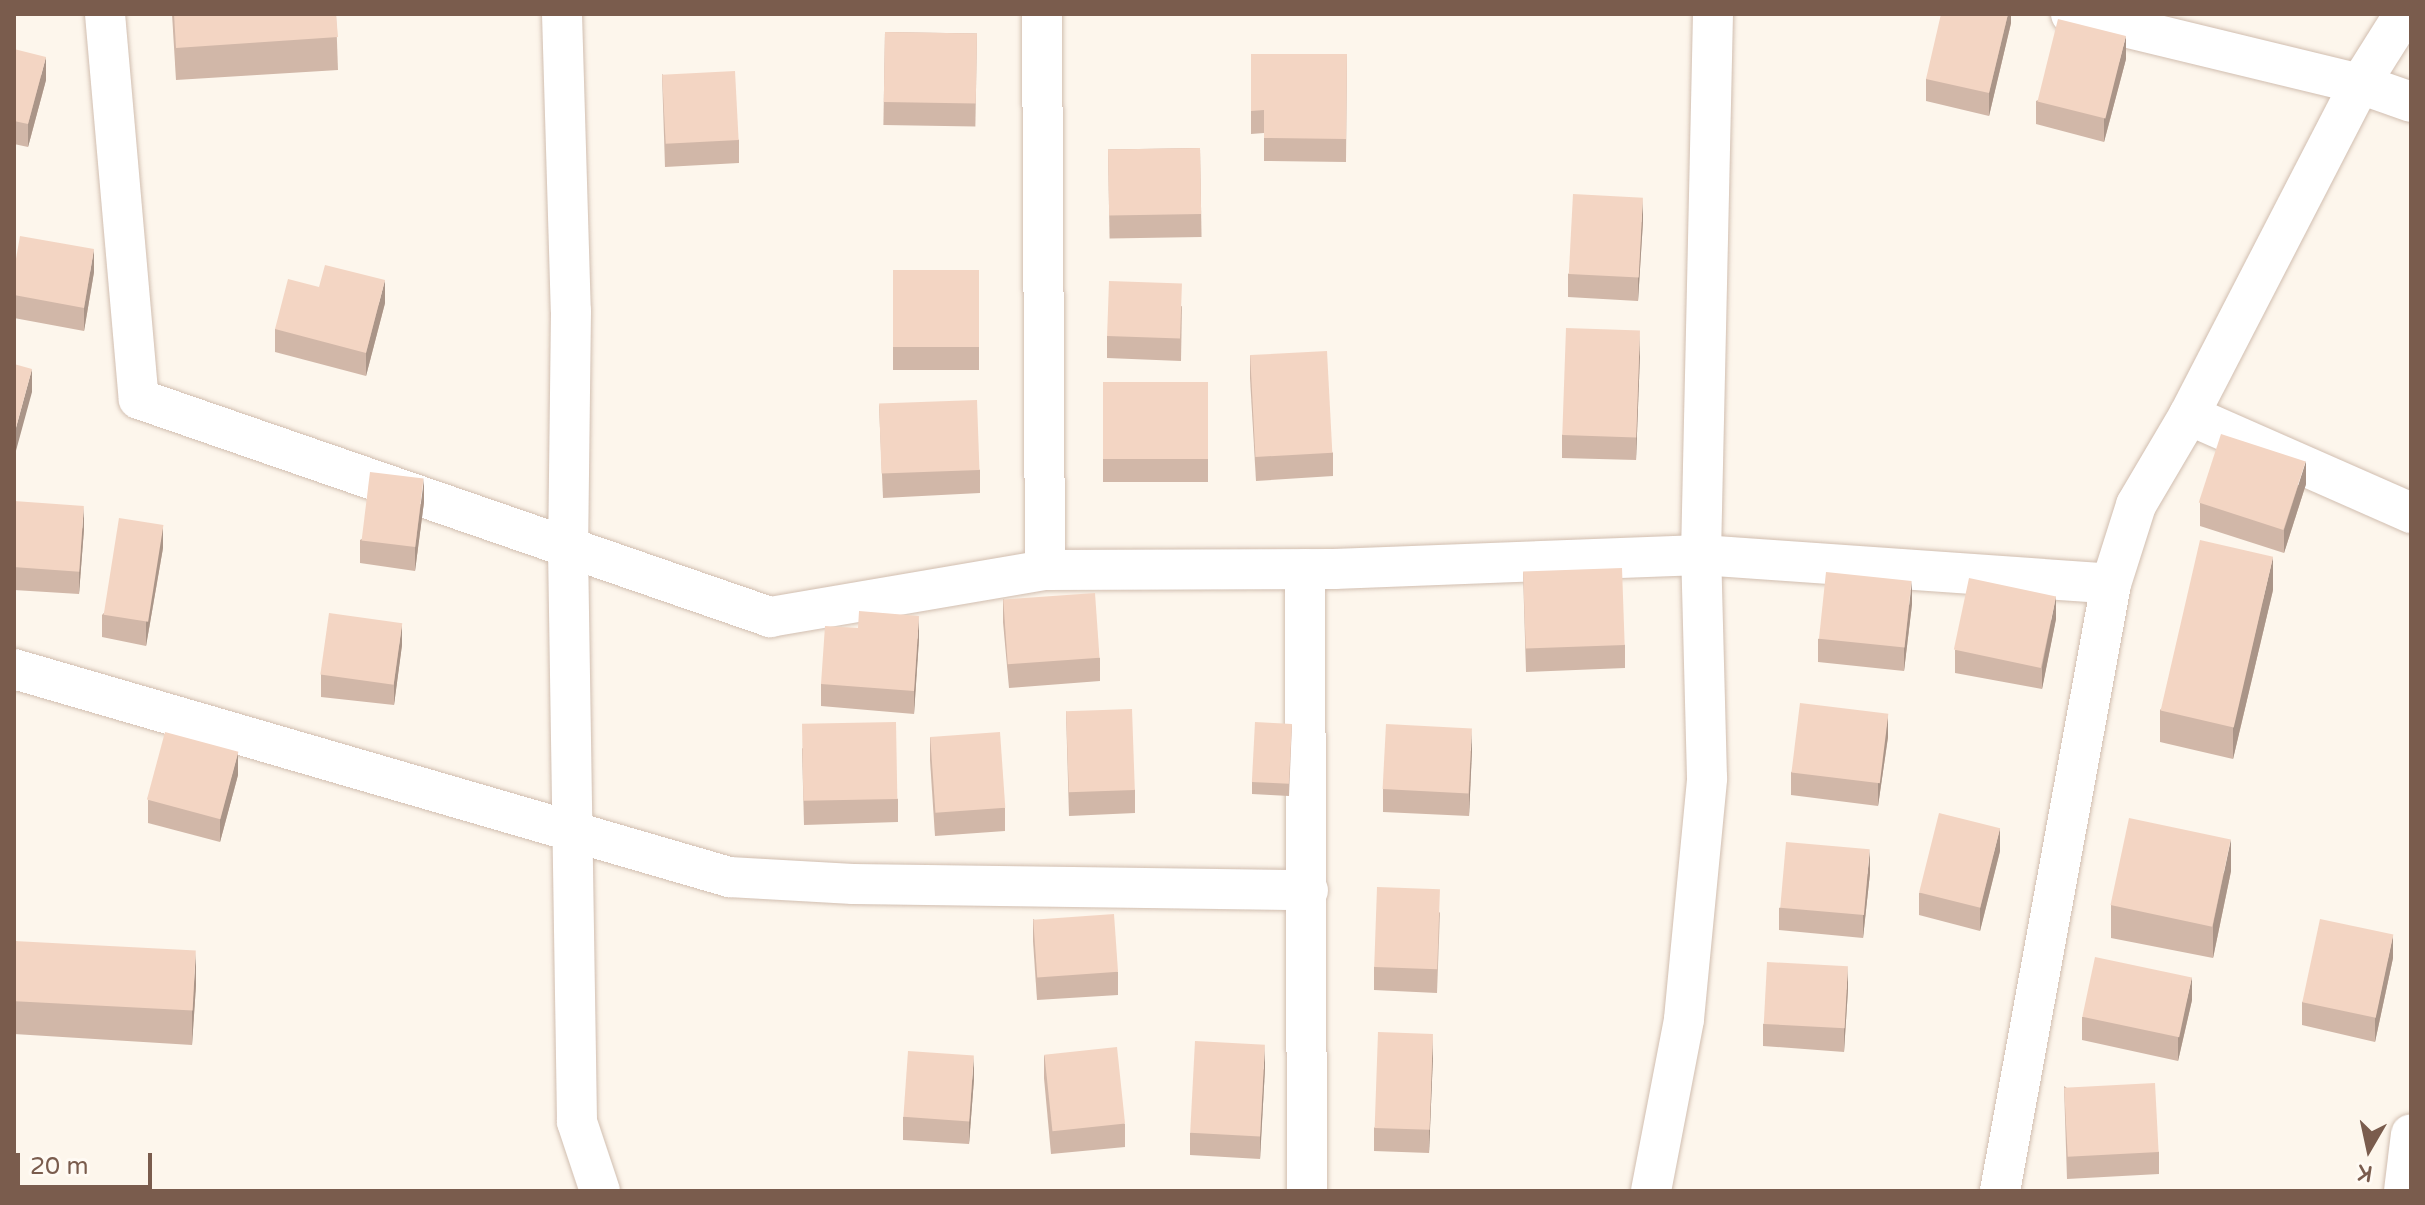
<!DOCTYPE html>
<style>
body{margin:0}
#map{position:relative;width:2425px;height:1205px;overflow:hidden;background:#fdf6ec;font-family:"Varela Round",sans-serif}
div>[style]{position:absolute}
[style*='--x']{left:calc(var(--x)*1px);top:calc(var(--y)*1px);width:calc(var(--w)*1px);rotate:calc(var(--a)*1deg)}
.roads{filter:drop-shadow(0 0 2px #d1beb0) drop-shadow(0 0 2px #d1beb0)}
.street>*{height:40px;margin:-20px;padding:0 20px;transform-origin:20px;border-radius:20px;background:#fff}
.wall>*{inset:0;background:#d1b7a8;transform-origin:0 0}
.shaded-wall>*{inset:0;background:#aa9588}
.building>*{inset:0;background:#f3d5c3;transform-origin:0 0}
span{translate:-50% -50%;white-space:nowrap;text-align:center;line-height:1.15;-webkit-text-stroke:7px #fffaf3;paint-order:stroke}
.frame{position:absolute;inset:0;border:16px solid #7a5c4d;pointer-events:none}
.north{position:absolute;left:2329px;top:1109px;width:80px;height:80px;-webkit-text-stroke:6px #fffaf3;paint-order:stroke;rotate:189deg;font-size:22px;font-weight:700;line-height:32px;text-align:center;color:#7a5c4d}
.north::after{content:'';display:block;margin:auto;width:28px;height:36px;background:#7a5c4d;clip-path:polygon(50% 0,100% 100%,50% 72%,0 100%)}
.scale{position:absolute;left:16px;top:1153px;width:136px;height:36px;box-sizing:border-box;border:4px solid #7a5c4d;border-top:0;padding-left:10px;font-size:24px;line-height:28px;white-space:nowrap;color:#7a5c4d;-webkit-text-stroke:6px #fffaf3;paint-order:stroke}
</style>
<div id="map">
<div class="roads">
<div class="street">
<i style="--x:105;--y:14;--w:386;--a:85"></i>
<i style="--x:139;--y:399;--w:668;--a:19.06"></i>
<i style="--x:770;--y:617;--w:279;--a:-9.7"></i>
<i style="--x:1045;--y:570;--w:289;--a:-0.2"></i>
<i style="--x:1334;--y:569;--w:367;--a:-2.2"></i>
<i style="--x:1701;--y:555;--w:411;--a:4"></i>
<i style="--x:562;--y:14;--w:297;--a:88.3"></i>
<i style="--x:571;--y:311;--w:237;--a:90.7"></i>
<i style="--x:568;--y:548;--w:574;--a:89.1"></i>
<i style="--x:577;--y:1122;--w:73;--a:71.6"></i>
<i style="--x:1042;--y:14;--w:556;--a:89.69"></i>
<i style="--x:2071;--y:14;--w:297;--a:13.6"></i>
<i style="--x:2360;--y:84;--w:54;--a:19.4"></i>
<i style="--x:2189;--y:415;--w:243;--a:23.8"></i>
<i style="--x:1305;--y:569;--w:622;--a:89.82"></i>
<i style="--x:14;--y:669;--w:745;--a:16.22"></i>
<i style="--x:729;--y:877;--w:124;--a:3.2"></i>
<i style="--x:853;--y:884;--w:455;--a:0.8"></i>
<i style="--x:1651;--y:1191;--w:175;--a:-79.1"></i>
<i style="--x:1684;--y:1019;--w:242;--a:-84.5"></i>
<i style="--x:1707;--y:778;--w:223;--a:-91.5"></i>
<i style="--x:1701;--y:555;--w:541;--a:-88.73"></i>
<i style="--x:2000;--y:1191;--w:617;--a:-79.64"></i>
<i style="--x:2111;--y:584;--w:83;--a:-72.4"></i>
<i style="--x:2136;--y:505;--w:104;--a:-59.5"></i>
<i style="--x:2189;--y:415;--w:373;--a:-62.7"></i>
<i style="--x:2360;--y:84;--w:83;--a:-57.8"></i>
<i style="--x:2404;--y:1191;--w:57;--a:-83"></i>
</div>
</div>
<div class="wall">
<i style="clip-path:polygon(172px 14px,336px 14px,338px 70px,176px 80px)"></i>
<i style="clip-path:polygon(2011px 14px,2011px 23px,1989px 116px,1926px 101px,1926px 79px)"></i>
<i style="left:885px;top:32px;width:92px;height:93px;rotate:1deg"></i>
<i style="clip-path:polygon(14px 49px,46px 80px,28px 147px,14px 144px)"></i>
<i style="clip-path:polygon(1251px 54px,1347px 54px,1346px 162px,1264px 161px,1264px 133px,1251px 134px)"></i>
<i style="clip-path:polygon(2126px 59px,2104px 142px,2036px 124px,2036px 101px)"></i>
<i style="clip-path:polygon(662px 74px,739px 140px,739px 163px,665px 167px)"></i>
<i style="left:1200px;top:148px;width:89px;height:92px;rotate:89deg"></i>
<i style="clip-path:polygon(1643px 221px,1638px 301px,1568px 297px,1568px 274px)"></i>
<i style="clip-path:polygon(14px 270px,94px 272px,84px 331px,14px 318px)"></i>
<i style="left:893px;top:270px;width:86px;height:100px"></i>
<i style="clip-path:polygon(385px 303px,366px 376px,275px 352px,275px 329px)"></i>
<i style="clip-path:polygon(1182px 306px,1181px 361px,1107px 358px,1107px 336px)"></i>
<i style="clip-path:polygon(1640px 354px,1636px 460px,1562px 458px,1562px 435px)"></i>
<i style="clip-path:polygon(1250px 355px,1333px 453px,1333px 476px,1256px 481px,1250px 378px)"></i>
<i style="left:1103px;top:382px;width:105px;height:100px"></i>
<i style="clip-path:polygon(879px 405px,980px 470px,980px 493px,883px 498px)"></i>
<i style="clip-path:polygon(2306px 484px,2284px 553px,2200px 526px,2200px 503px)"></i>
<i style="clip-path:polygon(14px 501px,84px 529px,79px 594px,14px 590px)"></i>
<i style="clip-path:polygon(424px 502px,415px 571px,360px 563px,360px 540px)"></i>
<i style="clip-path:polygon(163px 548px,146px 646px,102px 637px,102px 615px)"></i>
<i style="clip-path:polygon(1523px 572px,1625px 645px,1625px 668px,1526px 672px)"></i>
<i style="clip-path:polygon(2273px 590px,2233px 759px,2160px 742px,2160px 710px)"></i>
<i style="clip-path:polygon(1003px 599px,1100px 658px,1100px 681px,1009px 688px,1003px 622px)"></i>
<i style="clip-path:polygon(1912px 604px,1904px 671px,1818px 662px,1818px 639px)"></i>
<i style="clip-path:polygon(2056px 619px,2042px 689px,1955px 673px,1955px 650px)"></i>
<i style="clip-path:polygon(858px 628px,919px 639px,914px 714px,821px 706px,821px 684px)"></i>
<i style="clip-path:polygon(402px 645px,394px 705px,321px 697px,321px 674px)"></i>
<i style="clip-path:polygon(1066px 711px,1135px 790px,1135px 813px,1069px 816px)"></i>
<i style="clip-path:polygon(1292px 724px,1289px 796px,1252px 794px,1252px 782px)"></i>
<i style="clip-path:polygon(930px 737px,1005px 808px,1005px 831px,935px 836px,930px 760px)"></i>
<i style="clip-path:polygon(1888px 737px,1878px 806px,1791px 795px,1791px 772px)"></i>
<i style="clip-path:polygon(802px 748px,898px 799px,898px 822px,804px 825px)"></i>
<i style="clip-path:polygon(1472px 750px,1469px 816px,1383px 812px,1383px 789px)"></i>
<i style="clip-path:polygon(238px 775px,220px 842px,148px 823px,148px 800px)"></i>
<i style="clip-path:polygon(2000px 851px,1980px 931px,1919px 915px,1919px 893px)"></i>
<i style="clip-path:polygon(2231px 871px,2213px 958px,2111px 938px,2111px 905px)"></i>
<i style="clip-path:polygon(1870px 873px,1863px 938px,1779px 930px,1779px 908px)"></i>
<i style="clip-path:polygon(1440px 912px,1437px 993px,1374px 990px,1374px 967px)"></i>
<i style="clip-path:polygon(1033px 919px,1118px 972px,1118px 995px,1037px 1000px,1033px 941px)"></i>
<i style="clip-path:polygon(14px 941px,196px 985px,192px 1045px,14px 1034px)"></i>
<i style="clip-path:polygon(2393px 958px,2375px 1042px,2302px 1025px,2302px 1002px)"></i>
<i style="clip-path:polygon(1848px 989px,1844px 1052px,1763px 1046px,1763px 1024px)"></i>
<i style="clip-path:polygon(2192px 1000px,2178px 1061px,2082px 1040px,2082px 1017px)"></i>
<i style="clip-path:polygon(1044px 1055px,1125px 1124px,1125px 1147px,1051px 1154px,1044px 1078px)"></i>
<i style="clip-path:polygon(1433px 1056px,1429px 1153px,1374px 1151px,1374px 1128px)"></i>
<i style="clip-path:polygon(1265px 1068px,1260px 1159px,1190px 1155px,1190px 1133px)"></i>
<i style="clip-path:polygon(974px 1079px,969px 1144px,903px 1140px,903px 1117px)"></i>
<i style="clip-path:polygon(2064px 1086px,2159px 1152px,2159px 1174px,2067px 1179px)"></i>
</div>
<div class="shaded-wall">
<i style="clip-path:polygon(2008px 14px,2011px 14px,2011px 23px,1989px 116px,1989px 93px)"></i>
<i style="clip-path:polygon(2126px 36px,2126px 59px,2104px 142px,2104px 119px)"></i>
<i style="clip-path:polygon(46px 57px,46px 80px,28px 147px,28px 124px)"></i>
<i style="clip-path:polygon(1643px 198px,1643px 221px,1638px 301px,1638px 278px)"></i>
<i style="clip-path:polygon(94px 249px,94px 272px,84px 331px,84px 308px)"></i>
<i style="clip-path:polygon(385px 280px,385px 303px,366px 376px,366px 353px)"></i>
<i style="clip-path:polygon(1640px 331px,1640px 354px,1636px 460px,1636px 437px)"></i>
<i style="clip-path:polygon(32px 369px,32px 392px,14px 458px,14px 435px)"></i>
<i style="clip-path:polygon(2306px 461px,2306px 484px,2284px 553px,2284px 530px)"></i>
<i style="clip-path:polygon(424px 479px,424px 502px,415px 571px,415px 548px)"></i>
<i style="clip-path:polygon(84px 506px,84px 529px,79px 594px,79px 572px)"></i>
<i style="clip-path:polygon(163px 525px,163px 548px,146px 646px,146px 623px)"></i>
<i style="clip-path:polygon(2273px 557px,2273px 590px,2233px 759px,2233px 727px)"></i>
<i style="clip-path:polygon(1912px 581px,1912px 604px,1904px 671px,1904px 649px)"></i>
<i style="clip-path:polygon(2056px 596px,2056px 619px,2042px 689px,2042px 667px)"></i>
<i style="clip-path:polygon(919px 616px,919px 639px,914px 714px,914px 691px)"></i>
<i style="clip-path:polygon(402px 623px,402px 645px,394px 705px,394px 682px)"></i>
<i style="clip-path:polygon(1888px 714px,1888px 737px,1878px 806px,1878px 783px)"></i>
<i style="clip-path:polygon(1472px 728px,1472px 750px,1469px 816px,1469px 793px)"></i>
<i style="clip-path:polygon(238px 752px,238px 775px,220px 842px,220px 819px)"></i>
<i style="clip-path:polygon(2000px 828px,2000px 851px,1980px 931px,1980px 908px)"></i>
<i style="clip-path:polygon(2231px 839px,2231px 871px,2213px 958px,2213px 925px)"></i>
<i style="clip-path:polygon(1870px 850px,1870px 873px,1863px 938px,1863px 916px)"></i>
<i style="clip-path:polygon(2393px 935px,2393px 958px,2375px 1042px,2375px 1019px)"></i>
<i style="clip-path:polygon(196px 952px,196px 985px,192px 1045px,192px 1012px)"></i>
<i style="clip-path:polygon(1848px 966px,1848px 989px,1844px 1052px,1844px 1029px)"></i>
<i style="clip-path:polygon(2192px 977px,2192px 1000px,2178px 1061px,2178px 1038px)"></i>
<i style="clip-path:polygon(1433px 1034px,1433px 1056px,1429px 1153px,1429px 1130px)"></i>
<i style="clip-path:polygon(1265px 1045px,1265px 1068px,1260px 1159px,1260px 1136px)"></i>
<i style="clip-path:polygon(974px 1056px,974px 1079px,969px 1144px,969px 1121px)"></i>
</div>
<div class="building">
<i style="clip-path:polygon(174px 14px,336px 14px,338px 37px,176px 48px)"></i>
<i style="clip-path:polygon(1941px 14px,2008px 14px,1989px 93px,1926px 79px)"></i>
<i style="left:2058px;top:19px;width:70px;height:85px;rotate:14deg"></i>
<i style="left:885px;top:32px;width:92px;height:70px;rotate:1deg"></i>
<i style="clip-path:polygon(14px 49px,46px 57px,28px 124px,14px 121px)"></i>
<i style="clip-path:polygon(1251px 54px,1347px 54px,1346px 139px,1264px 138px,1264px 110px,1251px 111px)"></i>
<i style="left:735px;top:71px;width:69px;height:73px;rotate:87deg"></i>
<i style="left:1200px;top:148px;width:66px;height:92px;rotate:89deg"></i>
<i style="left:1573px;top:194px;width:70px;height:80px;rotate:3deg"></i>
<i style="clip-path:polygon(20px 236px,94px 249px,84px 308px,14px 295px,14px 270px)"></i>
<i style="clip-path:polygon(325px 265px,385px 280px,366px 353px,275px 329px,288px 279px,319px 287px)"></i>
<i style="left:893px;top:270px;width:86px;height:77px"></i>
<i style="left:1109px;top:281px;width:73px;height:55px;rotate:2deg"></i>
<i style="left:1566px;top:328px;width:74px;height:107px;rotate:2deg"></i>
<i style="left:1327px;top:351px;width:102px;height:77px;rotate:87deg"></i>
<i style="clip-path:polygon(14px 364px,32px 369px,14px 435px)"></i>
<i style="left:1103px;top:382px;width:105px;height:77px"></i>
<i style="left:977px;top:400px;width:70px;height:98px;rotate:88deg"></i>
<i style="left:2221px;top:434px;width:89px;height:72px;rotate:18deg"></i>
<i style="left:370px;top:472px;width:54px;height:69px;rotate:7deg"></i>
<i style="left:14px;top:501px;width:70px;height:66px;rotate:4deg"></i>
<i style="left:119px;top:518px;width:45px;height:98px;rotate:9deg"></i>
<i style="left:2200px;top:540px;width:75px;height:175px;rotate:13deg"></i>
<i style="left:1622px;top:568px;width:77px;height:99px;rotate:88deg"></i>
<i style="left:1826px;top:572px;width:86px;height:67px;rotate:6deg"></i>
<i style="left:1969px;top:578px;width:89px;height:73px;rotate:12deg"></i>
<i style="left:1095px;top:593px;width:65px;height:92px;rotate:86deg"></i>
<i style="clip-path:polygon(859px 611px,919px 616px,914px 691px,821px 684px,825px 626px,858px 628px)"></i>
<i style="left:329px;top:613px;width:74px;height:62px;rotate:8deg"></i>
<i style="left:1800px;top:703px;width:89px;height:70px;rotate:7deg"></i>
<i style="left:1132px;top:709px;width:81px;height:66px;rotate:88deg"></i>
<i style="left:896px;top:722px;width:77px;height:94px;rotate:89deg"></i>
<i style="left:1255px;top:722px;width:37px;height:60px;rotate:3deg"></i>
<i style="left:1386px;top:724px;width:86px;height:65px;rotate:3deg"></i>
<i style="left:165px;top:732px;width:76px;height:70px;rotate:15deg"></i>
<i style="left:1000px;top:732px;width:76px;height:70px;rotate:86deg"></i>
<i style="left:1939px;top:813px;width:63px;height:82px;rotate:14deg"></i>
<i style="left:2129px;top:818px;width:104px;height:89px;rotate:12deg"></i>
<i style="left:1786px;top:842px;width:84px;height:66px;rotate:5deg"></i>
<i style="left:1377px;top:887px;width:63px;height:80px;rotate:2deg"></i>
<i style="left:1114px;top:914px;width:58px;height:81px;rotate:86deg"></i>
<i style="left:2320px;top:919px;width:75px;height:85px;rotate:12deg"></i>
<i style="left:14px;top:941px;width:182px;height:60px;rotate:3deg"></i>
<i style="left:2095px;top:957px;width:99px;height:61px;rotate:12deg"></i>
<i style="left:1767px;top:962px;width:81px;height:62px;rotate:3deg"></i>
<i style="left:1378px;top:1032px;width:55px;height:96px;rotate:2deg"></i>
<i style="left:1195px;top:1041px;width:70px;height:92px;rotate:3deg"></i>
<i style="left:1117px;top:1047px;width:77px;height:73px;rotate:84deg"></i>
<i style="left:908px;top:1051px;width:66px;height:66px;rotate:4deg"></i>
<i style="left:2155px;top:1083px;width:69px;height:91px;rotate:87deg"></i>
</div>
<div class="frame"></div>
<div class="north">K</div>
<div class="scale">20 m</div>
</div>
